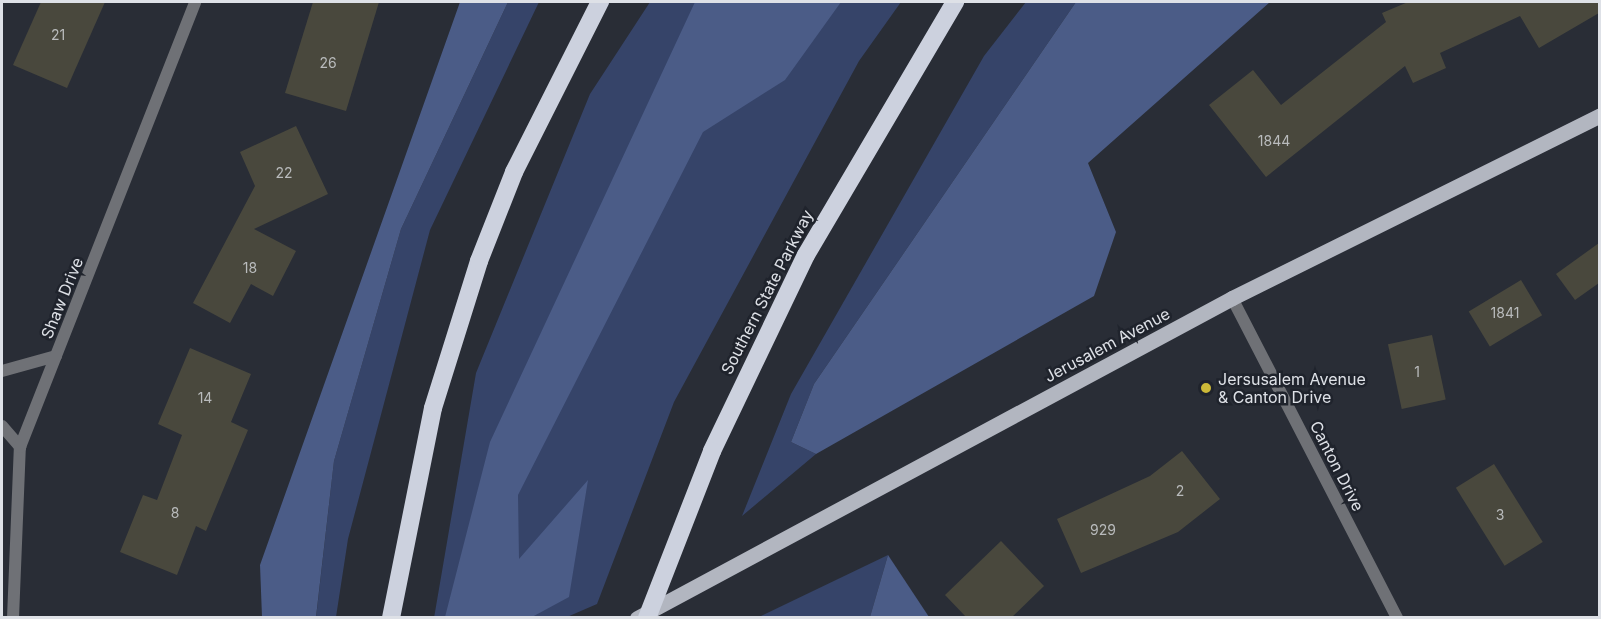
<!DOCTYPE html>
<style>
body{margin:0}
#map{position:relative;width:1601px;height:619px;overflow:hidden;background:#292d36;font-family:Inter,sans-serif}
div>[style]{position:absolute}
[style*='--x']{left:calc(var(--x)*1px);top:calc(var(--y)*1px);width:calc(var(--w)*1px);rotate:calc(var(--a)*1deg)}
.green>*{inset:0;background:#364469}
.forest>*{inset:0;background:#4b5c87}
.building>*{inset:0;background:#49483d;transform-origin:0 0}
.minor>*{height:12px;margin:-6px;padding:0 6px;transform-origin:6px;border-radius:6px;background:#6f7176}
.primary>*{height:15px;margin:-7.5px;padding:0 7.5px;transform-origin:7.5px;border-radius:7.5px;background:#b2b6c0}
.motorway>*{height:18px;margin:-9px;padding:0 9px;transform-origin:9px;border-radius:9px;background:#ccd1de}
.motorway-bridge>*{height:18px;margin:-9px;padding:0 9px;transform-origin:9px;border-radius:9px;background:#ccd1de}
.dots>*{width:16px;height:16px;translate:-50% -50%;box-sizing:border-box;border:3px solid #1f232c;border-radius:50%}
span{translate:-50% -50%;white-space:nowrap;text-align:center;line-height:1.15;-webkit-text-stroke:5px #1f232c;paint-order:stroke}
.number-label{font-size:14px;color:#b9bbbc}
.number-label span{-webkit-text-stroke-width:0}
.street-label{font-size:16px;color:#dee1e7}
.poi-label{font-size:16px;color:#dee1e7}
.left{translate:0 -50%;text-align:left}
.frame{position:absolute;inset:0;border:3px solid #dee1e7;pointer-events:none}
</style>
<div id="map">
<div class="green">
<i style="clip-path:polygon(508px 2px,539px 2px,430px 230px,348px 539px,336px 617px,316px 618px,334px 461px,401px 229px)"></i>
<i style="clip-path:polygon(650px 2px,901px 2px,859px 61px,674px 402px,597px 604px,567px 617px,434px 618px,476px 373px,590px 94px)"></i>
<i style="clip-path:polygon(1026px 2px,1076px 2px,814px 384px,791px 442px,816px 454px,742px 516px,791px 394px,984px 56px)"></i>
<i style="clip-path:polygon(888px 555px,870px 617px,759px 617px)"></i>
</div>
<div class="forest">
<i style="clip-path:polygon(460px 2px,508px 2px,401px 229px,334px 461px,316px 617px,262px 617px,260px 565px)"></i>
<i style="clip-path:polygon(695px 2px,841px 2px,785px 80px,703px 132px,518px 495px,519px 559px,588px 480px,569px 597px,532px 617px,445px 617px,490px 442px)"></i>
<i style="clip-path:polygon(1076px 2px,1270px 2px,1088px 163px,1116px 232px,1094px 296px,816px 454px,791px 442px,814px 384px)"></i>
<i style="clip-path:polygon(888px 555px,929px 617px,870px 617px)"></i>
</div>
<div class="building">
<i style="clip-path:polygon(41px 2px,105px 2px,67px 88px,13px 65px)"></i>
<i style="clip-path:polygon(313px 2px,379px 2px,346px 111px,285px 93px)"></i>
<i style="clip-path:polygon(1408px 2px,1599px 2px,1599px 13px,1539px 48px,1520px 16px,1440px 53px,1446px 68px,1413px 83px,1405px 66px,1266px 177px,1209px 105px,1253px 70px,1281px 105px,1386px 22px,1382px 13px)"></i>
<i style="clip-path:polygon(296px 126px,328px 194px,254px 229px,296px 251px,273px 296px,251px 284px,230px 323px,193px 303px,255px 186px,240px 152px)"></i>
<i style="clip-path:polygon(1599px 243px,1599px 283px,1575px 300px,1556px 274px)"></i>
<i style="left:1521px;top:280px;width:41px;height:61px;rotate:59deg"></i>
<i style="left:1432px;top:335px;width:66px;height:45px;rotate:78deg"></i>
<i style="clip-path:polygon(190px 348px,251px 374px,231px 422px,248px 430px,206px 531px,196px 526px,177px 575px,120px 552px,143px 495px,157px 500px,182px 435px,158px 424px)"></i>
<i style="clip-path:polygon(1182px 451px,1220px 499px,1178px 532px,1081px 573px,1057px 519px,1150px 476px)"></i>
<i style="left:1494px;top:464px;width:92px;height:45px;rotate:58deg"></i>
<i style="clip-path:polygon(1001px 541px,1044px 586px,1011px 618px,967px 618px,945px 595px)"></i>
</div>
<div class="minor">
<i style="--x:1232;--y:298;--w:360;--a:62.7"></i>
<i style="--x:2;--y:371;--w:56;--a:-15.5"></i>
<i style="--x:2;--y:426;--w:28;--a:49"></i>
<i style="--x:13;--y:618;--w:171;--a:-87.7"></i>
<i style="--x:20;--y:447;--w:478;--a:-68.5"></i>
</div>
<div class="primary">
<i style="--x:637;--y:618;--w:676;--a:-28.27"></i>
<i style="--x:1232;--y:298;--w:411;--a:-26.4"></i>
</div>
<div class="motorway">
<i style="--x:712;--y:451;--w:217;--a:-64.4"></i>
<i style="--x:806;--y:255;--w:294;--a:-59.5"></i>
<i style="--x:391;--y:618;--w:214;--a:-78.7"></i>
<i style="--x:433;--y:408;--w:154;--a:-72.6"></i>
<i style="--x:479;--y:261;--w:96;--a:-68.5"></i>
<i style="--x:514;--y:172;--w:191;--a:-63.2"></i>
</div>
<div class="motorway-bridge">
<i style="--x:647;--y:618;--w:179;--a:-68.7"></i>
</div>
<div class="dots">
<i style="left:1206px;top:388px;background:#ccb938"></i>
</div>
<div class="number-label">
<span style="left:58px;top:35px">21</span>
<span style="left:328px;top:63px">26</span>
<span style="left:1274px;top:141px">1844</span>
<span style="left:284px;top:173px">22</span>
<span style="left:250px;top:268px">18</span>
<span style="left:1505px;top:313px">1841</span>
<span style="left:1417px;top:372px">1</span>
<span style="left:205px;top:398px">14</span>
<span style="left:1180px;top:491px">2</span>
<span style="left:175px;top:513px">8</span>
<span style="left:1500px;top:515px">3</span>
<span style="left:1103px;top:530px">929</span>
</div>
<div class="street-label">
<span style="left:767px;top:292px;rotate:-63deg">Southern State Parkway</span>
<span style="left:62px;top:298px;rotate:-68deg">Shaw Drive</span>
<span style="left:1107px;top:345px;rotate:-28deg">Jerusalem Avenue</span>
<span style="left:1337px;top:466px;rotate:63deg">Canton Drive</span>
</div>
<div class="poi-label">
<span class="left" style="left:1218px;top:388px">Jersusalem Avenue<br>&amp; Canton Drive</span>
</div>
<div class="frame"></div>
</div>
